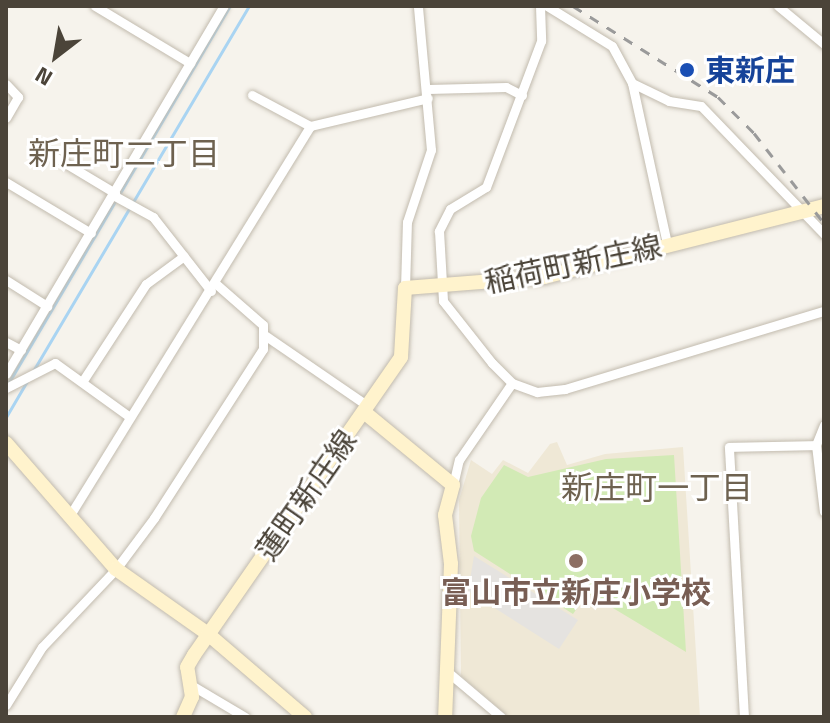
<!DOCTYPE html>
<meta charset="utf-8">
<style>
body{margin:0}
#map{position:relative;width:830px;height:723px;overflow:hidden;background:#f6f3ec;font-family:"Titillium Web","Noto Sans JP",sans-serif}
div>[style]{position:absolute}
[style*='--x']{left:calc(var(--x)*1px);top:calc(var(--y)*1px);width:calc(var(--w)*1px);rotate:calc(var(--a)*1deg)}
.education>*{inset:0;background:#efe8d6}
.green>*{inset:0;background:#d2eab5}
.parking>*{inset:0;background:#e5e3e0}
.stream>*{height:3px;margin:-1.5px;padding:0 1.5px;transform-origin:1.5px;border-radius:1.5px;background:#a9d4f2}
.roads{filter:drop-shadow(0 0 2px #c2bbae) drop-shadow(0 0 2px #c2bbae)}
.street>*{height:9px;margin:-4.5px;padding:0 4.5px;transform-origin:4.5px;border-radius:4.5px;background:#fff}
.secondary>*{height:14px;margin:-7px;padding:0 7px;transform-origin:7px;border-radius:7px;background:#fff3cd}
.rail>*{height:3px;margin-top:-1.5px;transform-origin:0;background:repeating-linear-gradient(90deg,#9a9a9a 0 10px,transparent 0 20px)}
.dots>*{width:22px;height:22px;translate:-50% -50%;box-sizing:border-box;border:4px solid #fff;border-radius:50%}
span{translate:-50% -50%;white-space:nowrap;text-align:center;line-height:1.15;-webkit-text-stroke:6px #fff;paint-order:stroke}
.transit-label{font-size:30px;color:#164399;font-weight:700}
.left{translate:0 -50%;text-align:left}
.street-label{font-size:30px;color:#4b4439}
.education-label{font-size:30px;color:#785e54;font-weight:700}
.neighbourhood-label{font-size:32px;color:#6e6250}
.frame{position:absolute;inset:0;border:8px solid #4b4439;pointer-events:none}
.north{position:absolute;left:16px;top:16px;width:80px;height:80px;-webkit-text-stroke:6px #fff;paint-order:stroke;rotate:211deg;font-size:22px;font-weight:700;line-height:32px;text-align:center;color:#4b4439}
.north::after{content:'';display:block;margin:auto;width:28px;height:36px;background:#4b4439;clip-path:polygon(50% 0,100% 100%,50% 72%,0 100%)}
</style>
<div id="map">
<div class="education">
<i style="clip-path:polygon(557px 442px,567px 465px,605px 454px,683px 447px,700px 717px,509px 717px,461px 676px,459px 500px,471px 460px,492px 474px,503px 460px,528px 473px,550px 444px)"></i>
</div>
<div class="green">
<i style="clip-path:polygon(674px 455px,686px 652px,588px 593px,573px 614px,474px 551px,471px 536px,481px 498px,504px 465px,528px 477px,606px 459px)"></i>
</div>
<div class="parking">
<i style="clip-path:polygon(474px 556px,578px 620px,559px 649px,468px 591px)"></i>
</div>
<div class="stream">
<i style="--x:33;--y:371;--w:424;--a:-59.4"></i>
<i style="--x:9;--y:382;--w:436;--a:-59.6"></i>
<i style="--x:6;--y:417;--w:42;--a:-59.7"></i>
</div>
<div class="roads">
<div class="street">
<i style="--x:95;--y:6;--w:111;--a:31"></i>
<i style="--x:540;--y:6;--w:35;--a:88"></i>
<i style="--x:541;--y:41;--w:156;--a:110.6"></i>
<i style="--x:486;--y:187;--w:42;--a:148.6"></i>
<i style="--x:450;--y:209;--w:25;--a:117"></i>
<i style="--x:439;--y:231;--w:70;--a:86.7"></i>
<i style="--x:443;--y:301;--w:79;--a:51.7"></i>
<i style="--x:492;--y:363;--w:28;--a:45"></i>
<i style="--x:512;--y:383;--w:27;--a:20"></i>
<i style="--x:537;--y:392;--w:28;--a:-6"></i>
<i style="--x:565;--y:389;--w:270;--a:-16.8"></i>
<i style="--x:547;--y:6;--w:76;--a:31.6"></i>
<i style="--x:612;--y:46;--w:42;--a:61.6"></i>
<i style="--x:632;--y:83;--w:165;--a:77.7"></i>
<i style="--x:778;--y:6;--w:60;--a:39.6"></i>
<i style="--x:632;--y:83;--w:41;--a:25.9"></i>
<i style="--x:669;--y:101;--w:32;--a:9"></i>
<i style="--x:701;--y:106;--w:178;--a:46.1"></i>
<i style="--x:6;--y:84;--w:18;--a:47"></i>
<i style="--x:18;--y:97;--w:24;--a:120"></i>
<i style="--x:428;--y:89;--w:78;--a:-1.5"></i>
<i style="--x:506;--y:87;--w:18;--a:27"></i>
<i style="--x:252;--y:95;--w:66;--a:28.1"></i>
<i style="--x:50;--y:154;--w:76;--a:31"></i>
<i style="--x:6;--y:182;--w:99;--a:31"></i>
<i style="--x:113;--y:195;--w:46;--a:28.8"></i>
<i style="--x:153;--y:217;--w:94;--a:51.9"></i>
<i style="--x:6;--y:280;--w:49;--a:32.4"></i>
<i style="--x:405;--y:288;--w:66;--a:-88.3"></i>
<i style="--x:407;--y:222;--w:76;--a:-71.6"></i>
<i style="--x:431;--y:150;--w:145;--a:-95.2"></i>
<i style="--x:266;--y:336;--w:124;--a:34.5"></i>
<i style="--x:6;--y:342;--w:17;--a:28"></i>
<i style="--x:6;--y:374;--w:428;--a:-59.4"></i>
<i style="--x:82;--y:382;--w:117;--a:-56.9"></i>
<i style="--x:146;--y:284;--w:47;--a:-36.4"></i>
<i style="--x:6;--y:388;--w:55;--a:-27"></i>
<i style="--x:55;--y:363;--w:92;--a:35.8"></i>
<i style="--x:824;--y:425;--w:22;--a:112"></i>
<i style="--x:816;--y:445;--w:67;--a:83.2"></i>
<i style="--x:453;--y:485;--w:26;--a:-77"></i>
<i style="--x:459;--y:460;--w:93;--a:-55.5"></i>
<i style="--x:70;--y:515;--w:457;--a:-58.3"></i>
<i style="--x:310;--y:126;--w:121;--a:-13.3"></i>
<i style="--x:449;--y:673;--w:68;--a:40.2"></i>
<i style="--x:191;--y:685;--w:63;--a:30.7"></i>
<i style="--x:6;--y:705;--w:68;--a:-58.2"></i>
<i style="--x:42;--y:647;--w:108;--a:-46.5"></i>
<i style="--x:116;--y:569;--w:64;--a:-53.3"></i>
<i style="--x:154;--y:518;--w:201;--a:-57.2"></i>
<i style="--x:263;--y:349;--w:24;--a:-90"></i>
<i style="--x:263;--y:325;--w:64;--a:-138.8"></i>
<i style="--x:744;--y:717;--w:270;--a:-93.2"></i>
<i style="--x:729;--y:447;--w:87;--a:-1.3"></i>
</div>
<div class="secondary">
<i style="--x:364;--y:412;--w:115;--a:39.4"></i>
<i style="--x:453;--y:485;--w:31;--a:105"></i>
<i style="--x:445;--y:515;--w:49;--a:83"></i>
<i style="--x:451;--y:564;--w:153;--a:92.2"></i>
<i style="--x:6;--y:443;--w:167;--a:48.9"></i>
<i style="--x:116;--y:569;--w:113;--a:35.2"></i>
<i style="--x:208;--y:634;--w:128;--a:40.6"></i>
<i style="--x:183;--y:717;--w:22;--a:-66"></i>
<i style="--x:192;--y:697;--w:30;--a:-99"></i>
<i style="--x:187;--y:667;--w:14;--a:-60"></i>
<i style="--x:194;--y:655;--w:363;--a:-55.2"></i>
<i style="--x:401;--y:357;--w:69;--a:-86.7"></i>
<i style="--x:405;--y:288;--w:139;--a:-4.5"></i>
<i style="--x:544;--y:277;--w:289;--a:-14.2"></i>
</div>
</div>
<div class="rail">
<i style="--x:573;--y:6;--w:171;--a:32.1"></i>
<i style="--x:718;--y:97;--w:51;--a:45"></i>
<i style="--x:754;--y:133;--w:114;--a:52.1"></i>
</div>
<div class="dots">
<i style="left:687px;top:70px;background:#1a4fb4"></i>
<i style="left:576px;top:561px;background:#8d6e63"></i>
</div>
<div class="transit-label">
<span class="left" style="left:705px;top:70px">東新庄</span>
</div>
<div class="street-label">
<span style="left:573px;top:264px;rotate:-12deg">稲荷町新庄線</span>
<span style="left:306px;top:495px;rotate:-55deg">蓮町新庄線</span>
</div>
<div class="education-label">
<span style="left:576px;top:592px">富山市立新庄小学校</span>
</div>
<div class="neighbourhood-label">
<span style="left:124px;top:153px">新庄町二丁目</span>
<span style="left:657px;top:487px">新庄町一丁目</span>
</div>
<div class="frame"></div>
<div class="north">N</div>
</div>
